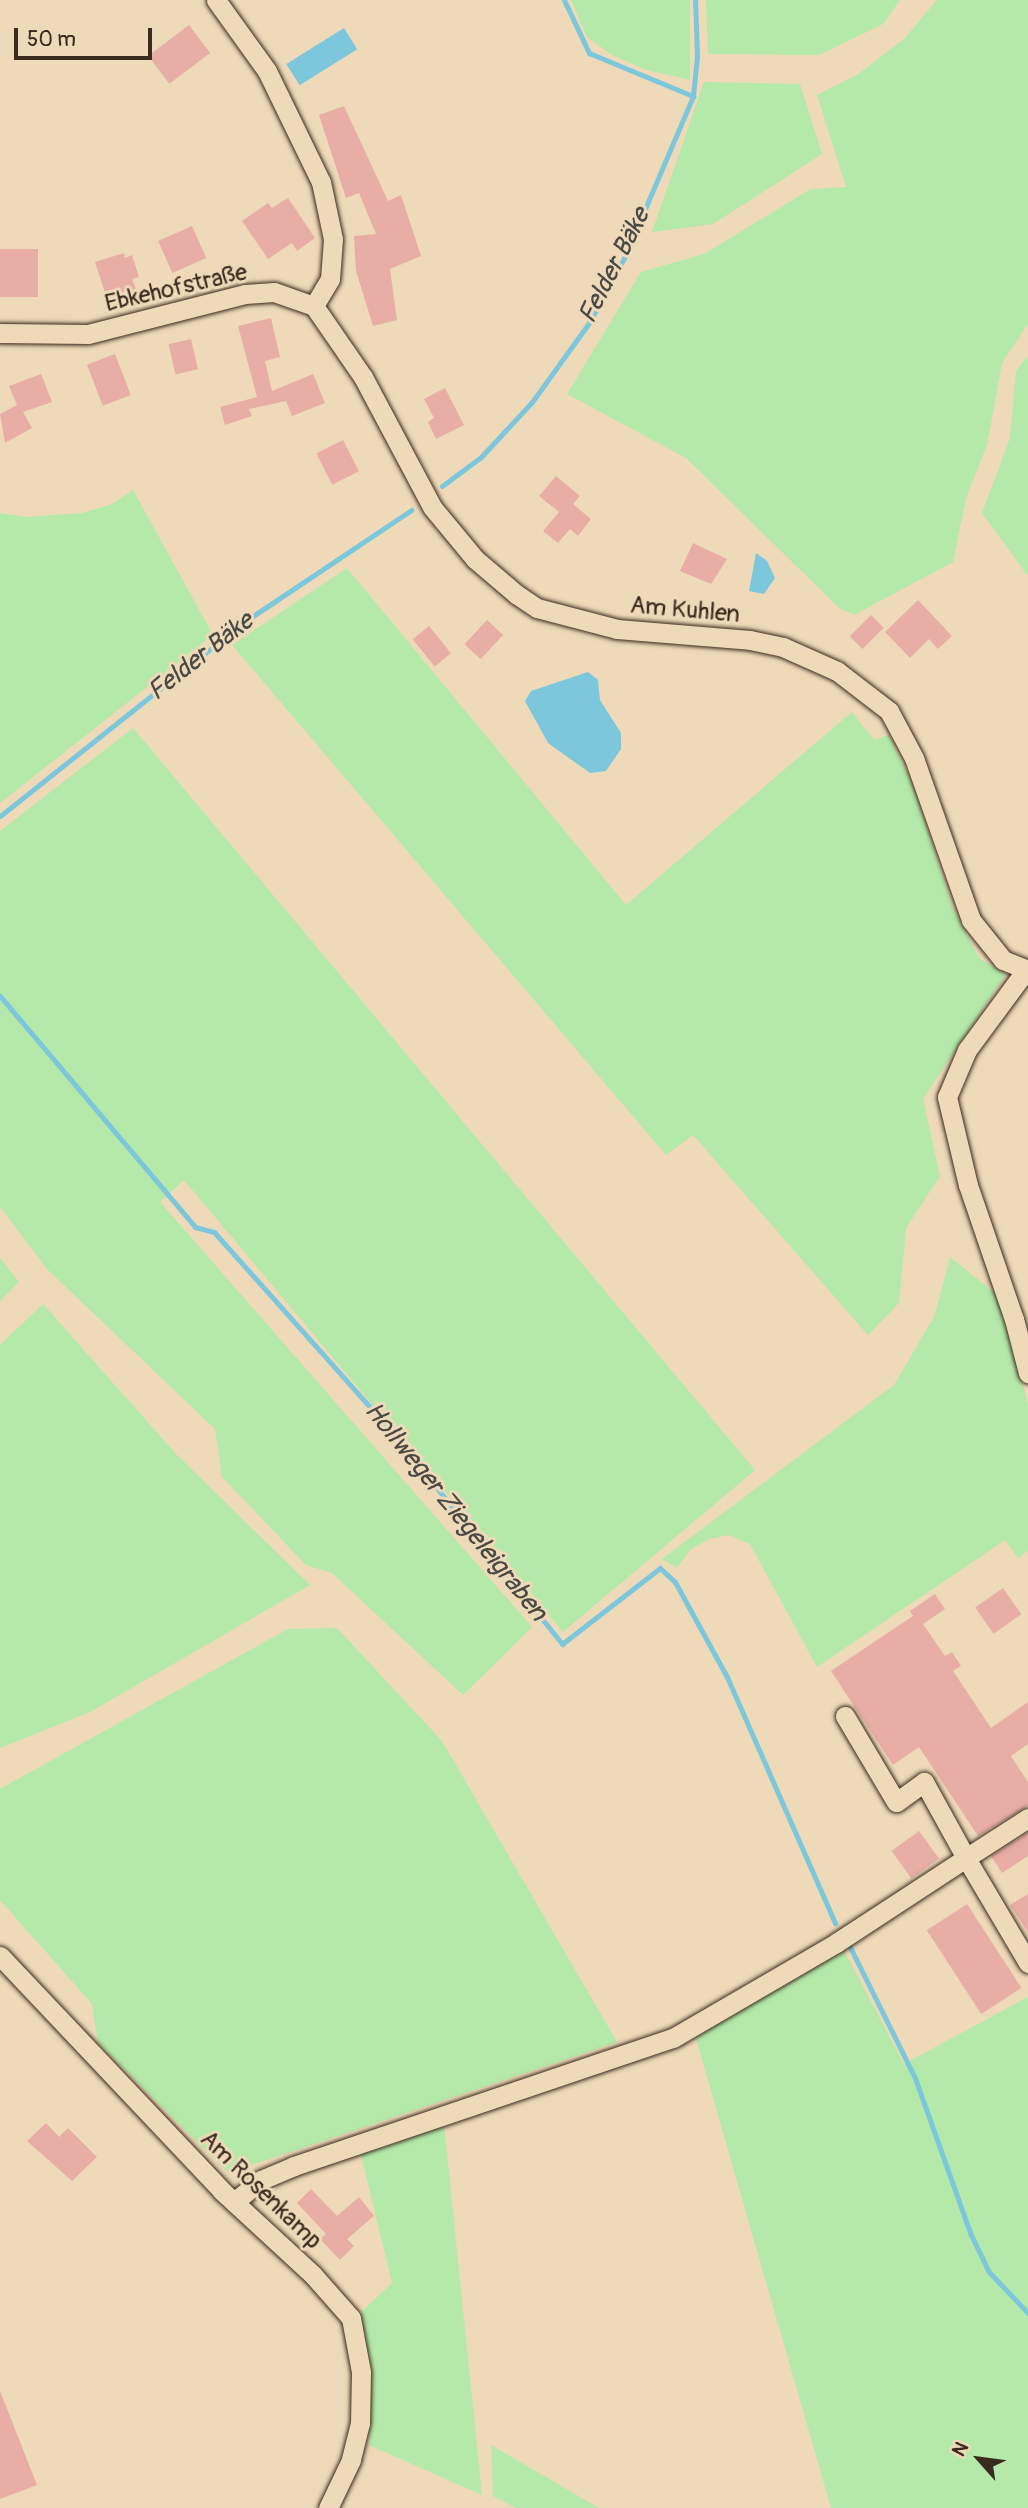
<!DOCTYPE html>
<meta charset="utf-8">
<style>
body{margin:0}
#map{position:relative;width:1028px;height:2508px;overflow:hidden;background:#eed9b8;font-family:Pangolin,sans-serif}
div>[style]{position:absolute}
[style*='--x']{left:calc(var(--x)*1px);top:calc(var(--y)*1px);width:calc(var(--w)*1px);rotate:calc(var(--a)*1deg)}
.green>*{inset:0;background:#b4e9aa}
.water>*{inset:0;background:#7dc7dd;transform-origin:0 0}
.stream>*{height:5px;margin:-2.5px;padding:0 2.5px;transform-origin:2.5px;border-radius:2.5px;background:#7dc7dd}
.building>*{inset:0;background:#e8aea6;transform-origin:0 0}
.roads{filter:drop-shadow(0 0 2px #3b2a1e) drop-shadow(0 0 2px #3b2a1e)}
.minor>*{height:19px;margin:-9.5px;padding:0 9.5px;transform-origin:9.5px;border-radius:9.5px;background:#eed9b8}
span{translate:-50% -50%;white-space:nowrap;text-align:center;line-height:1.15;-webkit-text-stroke:6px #eed9b8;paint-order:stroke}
.street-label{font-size:24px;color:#3b2a1e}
.water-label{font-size:26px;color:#484944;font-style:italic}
.north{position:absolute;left:944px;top:2424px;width:70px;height:70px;-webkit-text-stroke:5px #eed9b8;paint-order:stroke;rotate:298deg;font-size:19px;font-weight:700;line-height:28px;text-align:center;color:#3b2a1e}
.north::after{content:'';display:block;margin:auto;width:24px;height:32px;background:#3b2a1e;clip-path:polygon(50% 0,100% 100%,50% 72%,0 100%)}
.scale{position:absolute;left:14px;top:28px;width:138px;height:32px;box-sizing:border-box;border:4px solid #3b2a1e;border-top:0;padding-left:9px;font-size:21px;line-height:24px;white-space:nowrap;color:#3b2a1e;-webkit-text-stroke:5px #eed9b8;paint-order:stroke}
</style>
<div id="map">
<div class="green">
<i style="clip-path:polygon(571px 0,690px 0,690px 80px,647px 70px,612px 55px,587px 37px)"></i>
<i style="clip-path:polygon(706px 0,900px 0,883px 24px,819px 55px,708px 54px)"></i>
<i style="clip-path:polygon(937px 0,1028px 0,1028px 324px,1002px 363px,987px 445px,966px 498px,953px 562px,854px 615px,838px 607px,686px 458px,567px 394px,641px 272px,704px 254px,811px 189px,846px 187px,817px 95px,857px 75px,904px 39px)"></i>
<i style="clip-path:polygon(704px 82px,800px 84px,822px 154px,713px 224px,652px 232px)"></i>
<i style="clip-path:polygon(1028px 356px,1028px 576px,982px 513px,1010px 438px,1016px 371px)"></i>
<i style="clip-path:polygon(133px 490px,213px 635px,0 803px,0 513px,26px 517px,83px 513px,112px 504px)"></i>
<i style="clip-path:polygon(347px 568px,626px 905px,852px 712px,874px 740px,889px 735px,915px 790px,952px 906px,979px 958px,1006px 974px,923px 1099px,940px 1176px,906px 1228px,899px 1303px,868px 1335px,693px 1135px,666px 1155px,232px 645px)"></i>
<i style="clip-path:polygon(133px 728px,755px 1470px,563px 1632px,184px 1180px,160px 1202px,532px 1627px,463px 1695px,332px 1573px,306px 1565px,222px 1477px,215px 1429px,48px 1270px,0 1207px,0 831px)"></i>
<i style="clip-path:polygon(950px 1257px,1000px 1297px,1028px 1405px,1028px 1551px,1018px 1558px,1005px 1540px,817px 1667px,750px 1544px,729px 1535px,709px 1539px,690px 1550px,677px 1568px,662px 1559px,894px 1385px,935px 1315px)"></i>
<i style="clip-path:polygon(0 1258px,19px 1282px,0 1301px)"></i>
<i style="clip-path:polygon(43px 1304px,176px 1454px,310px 1585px,90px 1712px,0 1748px,0 1345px)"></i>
<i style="clip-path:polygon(337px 1628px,442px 1741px,617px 2042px,228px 2173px,98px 2043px,92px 2004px,0 1900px,0 1789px,288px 1629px)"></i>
<i style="clip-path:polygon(841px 1945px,904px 2064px,1028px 1997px,1028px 2508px,831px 2508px,695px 2035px)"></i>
<i style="clip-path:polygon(444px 2124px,482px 2495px,369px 2445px,371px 2381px,359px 2314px,392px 2283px,360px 2151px)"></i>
<i style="clip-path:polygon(491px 2445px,599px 2508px,516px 2508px,493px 2496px)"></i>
</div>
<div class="water">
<i style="left:344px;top:28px;width:25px;height:68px;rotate:58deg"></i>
<i style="clip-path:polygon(756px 553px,767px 561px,775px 578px,764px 594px,749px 591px)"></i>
<i style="clip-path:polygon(588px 672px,598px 680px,600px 700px,621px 733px,621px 749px,606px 771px,590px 773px,548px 743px,525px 701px,531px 691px)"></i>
</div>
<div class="stream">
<i style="--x:564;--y:0;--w:59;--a:64.7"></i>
<i style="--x:589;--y:53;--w:113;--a:22.5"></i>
<i style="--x:442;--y:486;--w:49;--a:-36.6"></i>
<i style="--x:481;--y:457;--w:75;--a:-47.2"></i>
<i style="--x:532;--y:402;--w:97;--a:-54.2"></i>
<i style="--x:589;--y:323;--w:74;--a:-61.7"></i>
<i style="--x:624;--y:258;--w:176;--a:-66.9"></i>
<i style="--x:693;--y:96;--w:40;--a:-84.3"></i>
<i style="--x:697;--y:56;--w:56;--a:-92"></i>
<i style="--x:0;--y:816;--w:308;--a:-38.5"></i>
<i style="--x:241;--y:624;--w:205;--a:-33.8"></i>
<i style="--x:0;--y:996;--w:302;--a:49.8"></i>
<i style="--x:195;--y:1227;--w:20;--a:15"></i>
<i style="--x:214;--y:1232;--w:260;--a:48.3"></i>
<i style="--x:387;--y:1426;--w:280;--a:51.2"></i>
<i style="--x:562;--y:1644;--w:124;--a:-37.8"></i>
<i style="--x:660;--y:1568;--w:21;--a:43"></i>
<i style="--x:675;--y:1582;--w:108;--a:61.3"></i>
<i style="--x:727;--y:1677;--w:269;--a:66.3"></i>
<i style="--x:849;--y:1945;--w:148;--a:63.6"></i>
<i style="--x:915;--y:2078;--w:167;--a:70.4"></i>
<i style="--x:971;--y:2235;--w:41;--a:64.1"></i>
<i style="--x:989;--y:2272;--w:57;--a:46.4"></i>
</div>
<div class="building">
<i style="left:189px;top:25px;width:35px;height:51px;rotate:53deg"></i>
<i style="clip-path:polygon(344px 106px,388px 201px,401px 195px,421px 256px,390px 269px,397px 320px,373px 326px,356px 271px,354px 236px,376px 234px,359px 193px,346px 198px,319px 115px)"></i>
<i style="clip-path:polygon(288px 198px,315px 238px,297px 251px,292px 243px,268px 259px,242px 221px,268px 203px,272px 208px)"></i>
<i style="left:192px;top:226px;width:35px;height:37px;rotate:66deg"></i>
<i style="left:0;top:249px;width:38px;height:48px"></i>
<i style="clip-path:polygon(124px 253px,125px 258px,132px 255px,139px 277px,132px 279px,136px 289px,107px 299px,95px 262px)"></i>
<i style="clip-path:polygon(271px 318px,280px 357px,265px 361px,272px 391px,313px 374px,325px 403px,292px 416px,286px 401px,249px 409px,252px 416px,225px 425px,220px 407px,257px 397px,238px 326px)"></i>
<i style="left:191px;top:339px;width:31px;height:23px;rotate:77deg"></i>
<i style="left:115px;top:354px;width:44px;height:30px;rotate:69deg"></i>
<i style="clip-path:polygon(41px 374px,52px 402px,23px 412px,32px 428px,5px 443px,0 414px,17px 405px,9px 386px)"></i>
<i style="clip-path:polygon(445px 388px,464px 425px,436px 439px,428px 422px,434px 418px,424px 399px)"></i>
<i style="left:343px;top:440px;width:35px;height:30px;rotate:63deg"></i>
<i style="clip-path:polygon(556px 476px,580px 496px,573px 504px,591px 519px,578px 536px,570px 529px,558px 543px,543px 531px,559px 512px,539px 496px)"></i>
<i style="clip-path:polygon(693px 543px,727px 559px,711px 584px,680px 571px)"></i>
<i style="clip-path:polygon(918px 600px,952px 636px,938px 649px,929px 639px,910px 658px,885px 632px)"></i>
<i style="left:871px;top:615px;width:18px;height:30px;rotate:45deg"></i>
<i style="left:487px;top:620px;width:22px;height:33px;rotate:43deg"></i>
<i style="left:429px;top:626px;width:35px;height:21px;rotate:51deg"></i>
<i style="left:1003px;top:1588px;width:32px;height:34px;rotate:55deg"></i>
<i style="clip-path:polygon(935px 1594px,945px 1609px,923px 1624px,945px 1656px,952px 1652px,961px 1666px,953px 1671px,991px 1728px,1028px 1702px,1028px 1744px,1011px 1756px,1028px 1782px,1028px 1806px,978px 1836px,919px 1747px,893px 1765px,831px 1671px,913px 1616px,910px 1611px)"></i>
<i style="left:919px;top:1831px;width:34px;height:34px;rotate:54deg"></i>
<i style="clip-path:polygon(1028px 1833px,1028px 1856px,1002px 1873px,991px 1856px)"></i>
<i style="clip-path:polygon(1028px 1894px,1028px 1932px,1010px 1905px)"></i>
<i style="left:967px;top:1904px;width:100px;height:48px;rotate:57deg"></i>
<i style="clip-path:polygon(46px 2123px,59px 2137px,68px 2128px,97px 2157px,72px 2181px,27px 2141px)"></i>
<i style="clip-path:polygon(311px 2189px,337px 2216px,359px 2197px,374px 2216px,347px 2239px,354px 2246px,340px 2260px,320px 2239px,326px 2234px,297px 2203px)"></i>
<i style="clip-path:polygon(0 2391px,37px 2485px,0 2499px)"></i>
</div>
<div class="roads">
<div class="minor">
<i style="--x:216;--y:0;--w:87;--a:54.3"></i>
<i style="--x:267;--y:71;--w:123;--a:64.1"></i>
<i style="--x:321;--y:182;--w:58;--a:78.1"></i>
<i style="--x:333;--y:239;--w:40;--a:94.3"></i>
<i style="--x:330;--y:279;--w:31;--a:121"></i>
<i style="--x:0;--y:333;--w:88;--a:0.7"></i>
<i style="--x:88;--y:334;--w:162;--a:-14.3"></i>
<i style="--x:245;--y:294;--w:29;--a:-4"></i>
<i style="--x:274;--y:292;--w:42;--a:19.3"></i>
<i style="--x:314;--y:306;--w:86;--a:55.4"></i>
<i style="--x:363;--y:377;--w:147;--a:62"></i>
<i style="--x:432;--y:507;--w:67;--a:50.4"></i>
<i style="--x:475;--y:559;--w:54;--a:40.5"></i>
<i style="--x:516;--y:594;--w:25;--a:34"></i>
<i style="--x:537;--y:608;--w:83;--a:14.7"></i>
<i style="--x:617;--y:629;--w:133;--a:4.7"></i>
<i style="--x:750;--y:640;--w:34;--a:12"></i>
<i style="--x:783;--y:647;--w:59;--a:24"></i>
<i style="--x:837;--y:671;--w:66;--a:37.6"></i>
<i style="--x:889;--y:711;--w:53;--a:62"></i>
<i style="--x:914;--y:758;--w:172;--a:70.6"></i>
<i style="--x:971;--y:920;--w:51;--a:51.3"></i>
<i style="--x:1003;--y:960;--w:27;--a:22"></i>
<i style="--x:1026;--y:970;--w:99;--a:126.4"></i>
<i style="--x:967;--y:1050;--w:51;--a:113.1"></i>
<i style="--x:947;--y:1097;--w:90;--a:76.6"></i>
<i style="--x:968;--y:1185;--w:142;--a:71.1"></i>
<i style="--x:1014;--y:1319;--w:56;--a:75.5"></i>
<i style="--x:1028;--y:1818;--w:74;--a:147.2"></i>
<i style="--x:966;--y:1858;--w:122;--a:59.4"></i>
<i style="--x:0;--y:1956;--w:323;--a:46.6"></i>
<i style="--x:222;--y:2191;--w:124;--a:42.7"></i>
<i style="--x:313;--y:2275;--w:57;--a:48.5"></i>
<i style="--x:351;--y:2318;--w:55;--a:79.5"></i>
<i style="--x:361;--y:2372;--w:51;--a:91.1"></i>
<i style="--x:360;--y:2423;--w:38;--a:104"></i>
<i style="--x:351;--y:2460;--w:53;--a:115.6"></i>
<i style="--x:234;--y:2202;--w:35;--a:-39"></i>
<i style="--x:261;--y:2180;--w:36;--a:-23"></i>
<i style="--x:294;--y:2166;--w:400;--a:-18.7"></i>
<i style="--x:673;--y:2038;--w:189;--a:-30.2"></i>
<i style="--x:836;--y:1943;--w:155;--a:-33.2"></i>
<i style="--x:966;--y:1858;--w:87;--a:-118.9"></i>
<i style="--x:924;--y:1782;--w:34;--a:144"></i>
<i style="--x:896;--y:1802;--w:100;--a:-120.7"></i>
</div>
</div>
<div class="street-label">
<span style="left:176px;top:288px;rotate:-13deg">Ebkehofstraße</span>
<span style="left:685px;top:610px;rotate:5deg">Am Kuhlen</span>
<span style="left:261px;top:2190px;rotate:44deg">Am Rosenkamp</span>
</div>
<div class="water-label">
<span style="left:615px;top:266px;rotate:-63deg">Felder Bäke</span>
<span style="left:201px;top:657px;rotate:-38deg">Felder Bäke</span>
<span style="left:455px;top:1512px;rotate:51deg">Hollweger Ziegeleigraben</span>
</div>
<div class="north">N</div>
<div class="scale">50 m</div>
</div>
